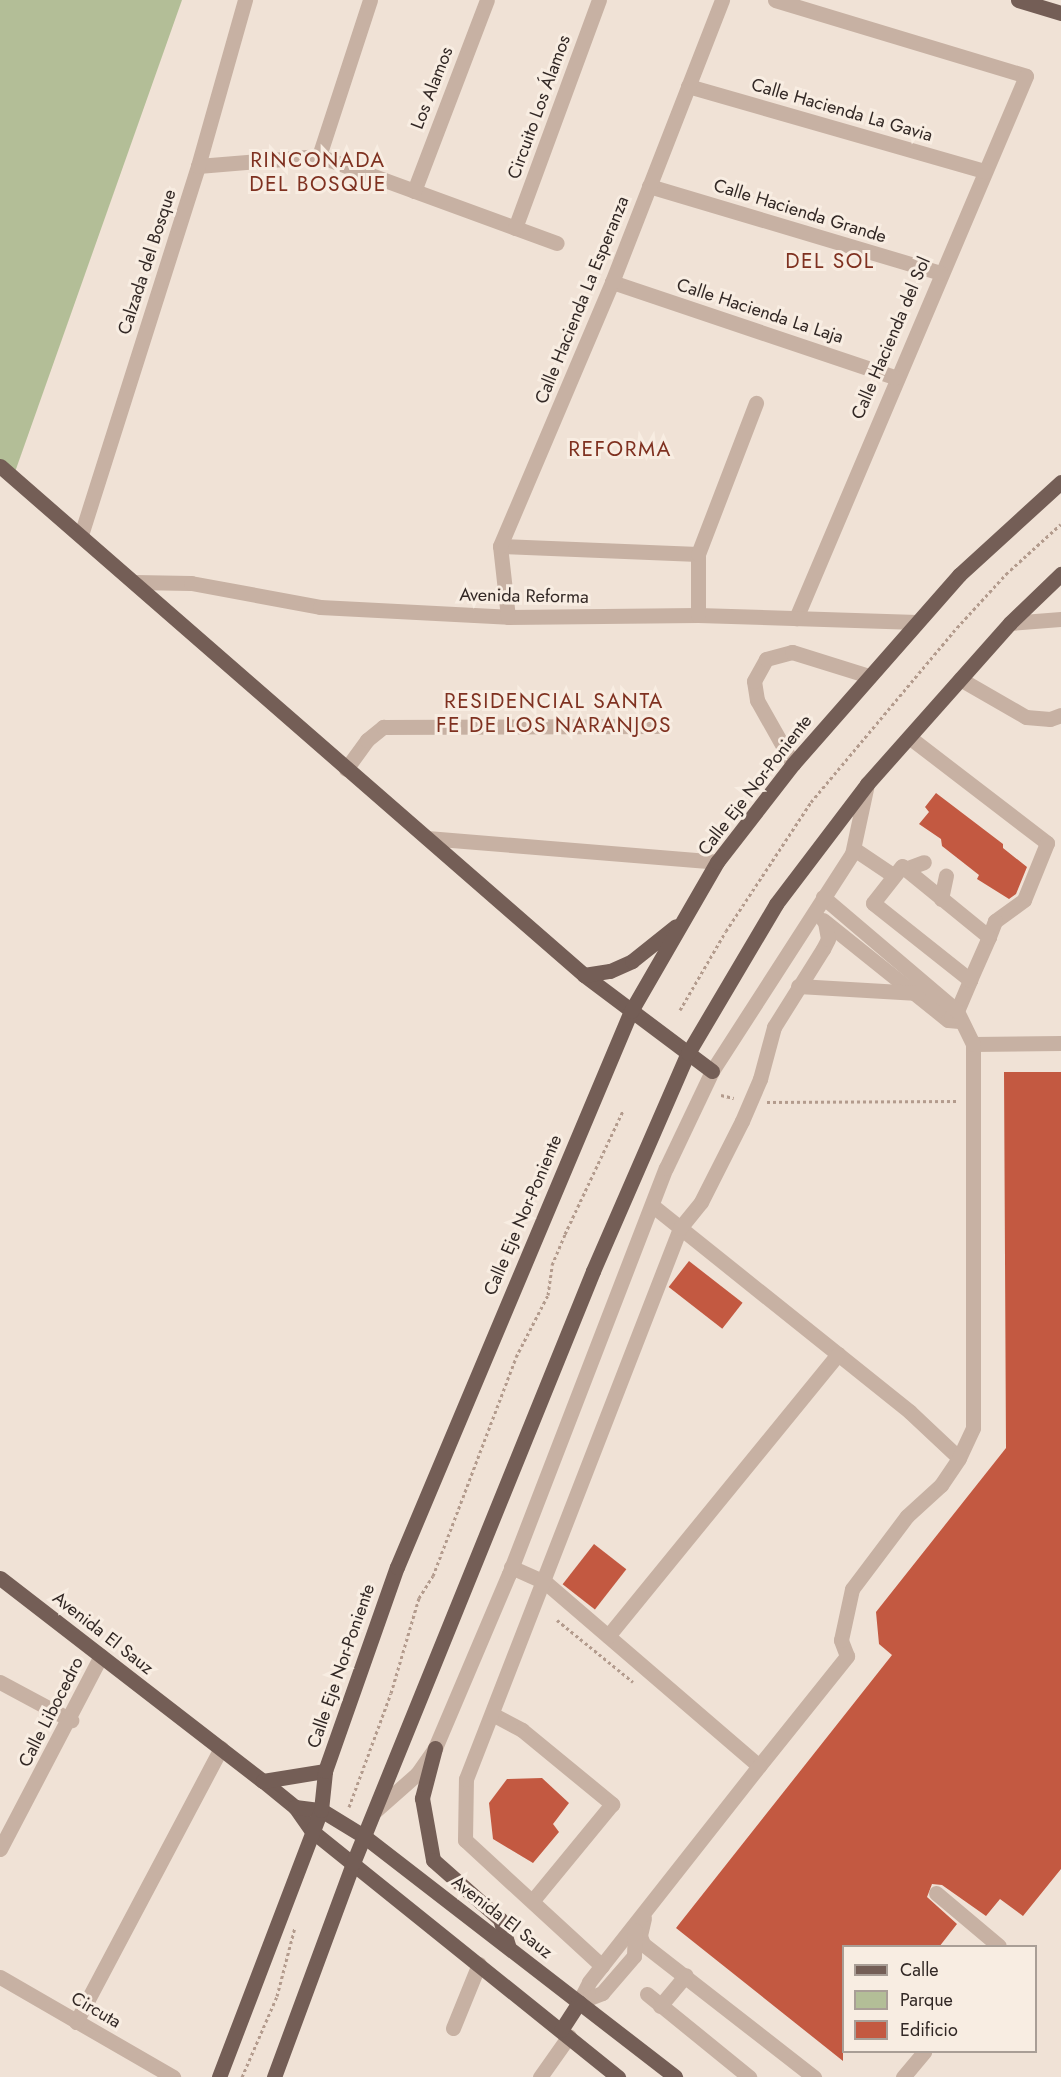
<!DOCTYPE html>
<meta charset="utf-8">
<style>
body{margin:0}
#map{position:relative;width:1061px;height:2077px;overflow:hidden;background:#f0e2d6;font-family:Jost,sans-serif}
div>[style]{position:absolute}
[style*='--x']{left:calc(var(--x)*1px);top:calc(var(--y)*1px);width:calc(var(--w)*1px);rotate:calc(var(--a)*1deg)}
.green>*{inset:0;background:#b3be97}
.building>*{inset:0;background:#c35941;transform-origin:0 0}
.path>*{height:3px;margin-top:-1.5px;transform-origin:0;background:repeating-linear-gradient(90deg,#b39b8d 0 3px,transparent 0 6px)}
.minor>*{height:15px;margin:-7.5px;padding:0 7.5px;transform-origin:7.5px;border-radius:7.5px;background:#c7b1a3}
.major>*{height:15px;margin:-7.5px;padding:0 7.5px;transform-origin:7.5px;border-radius:7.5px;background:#745e56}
span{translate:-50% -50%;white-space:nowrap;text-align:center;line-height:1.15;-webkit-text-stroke:6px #f8ede2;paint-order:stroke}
.street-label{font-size:18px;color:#322825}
.quarter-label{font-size:21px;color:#7f3120;letter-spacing:1.5px}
.legend{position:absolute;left:842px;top:1945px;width:195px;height:108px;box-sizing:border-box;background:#f8ede2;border:2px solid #a99e96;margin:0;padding:8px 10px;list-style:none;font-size:18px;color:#322825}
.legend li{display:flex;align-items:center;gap:12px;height:30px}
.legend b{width:30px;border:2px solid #a99e96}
</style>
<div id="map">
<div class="green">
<i style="clip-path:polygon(0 0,182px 0,15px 472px,0 459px)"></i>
</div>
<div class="building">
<i style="clip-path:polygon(936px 793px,1003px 844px,1003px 848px,1027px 867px,1016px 894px,1009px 899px,977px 879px,979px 875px,942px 846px,941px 839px,919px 824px,929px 812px,925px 807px)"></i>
<i style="clip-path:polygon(1004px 1072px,1061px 1072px,1061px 1869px,1023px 1916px,1000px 1899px,986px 1916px,942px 1885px,932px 1884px,927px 1897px,957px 1924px,939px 1947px,843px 1947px,843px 2061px,676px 1928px,892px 1655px,879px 1644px,876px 1612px,1006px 1448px)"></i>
<i style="left:689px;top:1261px;width:68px;height:33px;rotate:38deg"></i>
<i style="left:594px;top:1544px;width:41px;height:51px;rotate:38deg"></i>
<i style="clip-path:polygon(542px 1778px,569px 1803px,553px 1824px,559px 1832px,533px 1863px,493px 1839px,489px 1803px,507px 1779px)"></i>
</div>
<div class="path">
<i style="--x:680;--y:1010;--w:91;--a:-59.8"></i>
<i style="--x:726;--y:931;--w:154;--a:-56.6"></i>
<i style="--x:811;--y:802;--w:222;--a:-50.1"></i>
<i style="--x:953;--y:632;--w:79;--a:-47.6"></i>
<i style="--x:1006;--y:574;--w:74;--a:-42.3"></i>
<i style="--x:721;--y:1095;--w:13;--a:13"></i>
<i style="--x:767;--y:1102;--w:192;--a:-0.3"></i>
<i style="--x:557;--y:1620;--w:98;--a:39.2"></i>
<i style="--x:349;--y:1807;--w:121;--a:-69.8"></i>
<i style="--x:391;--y:1693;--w:99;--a:-73.6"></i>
<i style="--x:419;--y:1598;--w:26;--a:-58"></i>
<i style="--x:433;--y:1576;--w:234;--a:-69.2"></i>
<i style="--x:516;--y:1357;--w:70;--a:-62.7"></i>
<i style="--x:548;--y:1295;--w:30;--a:-82"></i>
<i style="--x:552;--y:1265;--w:34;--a:-67"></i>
<i style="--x:565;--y:1234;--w:136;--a:-64.8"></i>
<i style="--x:242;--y:2077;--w:88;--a:-66.6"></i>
<i style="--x:277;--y:1996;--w:71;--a:-75.4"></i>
</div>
<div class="minor">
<i style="--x:775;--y:0;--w:262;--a:16.8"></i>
<i style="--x:1026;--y:76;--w:589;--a:112.99"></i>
<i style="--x:688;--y:86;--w:309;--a:16"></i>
<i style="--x:319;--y:156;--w:164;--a:-71.9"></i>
<i style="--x:198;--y:166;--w:121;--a:-4.7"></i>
<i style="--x:319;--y:156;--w:253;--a:20.1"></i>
<i style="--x:649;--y:186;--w:304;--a:16.6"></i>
<i style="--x:414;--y:191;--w:204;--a:-69.1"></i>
<i style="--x:515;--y:228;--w:243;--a:-69.8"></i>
<i style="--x:612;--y:282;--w:299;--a:18.6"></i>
<i style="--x:81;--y:535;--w:387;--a:-72.4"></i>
<i style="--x:198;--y:166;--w:173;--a:-74.2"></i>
<i style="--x:500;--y:546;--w:198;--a:2.3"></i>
<i style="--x:134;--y:582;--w:57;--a:1"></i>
<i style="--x:191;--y:583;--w:131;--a:10.5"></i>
<i style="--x:320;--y:607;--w:188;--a:3"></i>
<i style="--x:508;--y:617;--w:190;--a:-0.6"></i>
<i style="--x:698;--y:615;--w:219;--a:1.8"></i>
<i style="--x:698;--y:615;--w:61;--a:-90"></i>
<i style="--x:698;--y:554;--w:162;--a:-69"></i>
<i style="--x:508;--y:617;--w:71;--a:-96.4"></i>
<i style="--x:500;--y:546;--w:287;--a:-67"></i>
<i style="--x:612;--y:282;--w:303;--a:-68.7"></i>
<i style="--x:1010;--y:623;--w:51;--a:-4.5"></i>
<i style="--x:960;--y:679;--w:76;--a:29.9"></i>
<i style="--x:1026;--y:717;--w:24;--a:5"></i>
<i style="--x:1050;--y:719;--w:12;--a:-20"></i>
<i style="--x:909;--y:737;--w:174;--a:37.5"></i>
<i style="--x:1047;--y:843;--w:61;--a:112"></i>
<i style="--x:1024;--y:900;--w:36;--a:144"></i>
<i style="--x:995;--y:921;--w:17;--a:111"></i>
<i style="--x:793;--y:764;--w:73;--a:-119.4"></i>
<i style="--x:757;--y:700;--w:19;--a:-99"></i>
<i style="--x:754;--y:681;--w:25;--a:-61"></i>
<i style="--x:766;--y:659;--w:27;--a:-15"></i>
<i style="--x:792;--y:652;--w:81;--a:17.3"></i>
<i style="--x:346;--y:769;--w:36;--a:-54"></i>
<i style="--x:367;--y:740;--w:21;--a:-39"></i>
<i style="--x:383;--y:727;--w:274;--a:-0.2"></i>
<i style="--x:427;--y:838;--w:291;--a:4.7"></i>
<i style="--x:854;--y:849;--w:48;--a:34"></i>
<i style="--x:905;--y:869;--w:20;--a:-20"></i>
<i style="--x:941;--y:899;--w:24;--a:-78"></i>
<i style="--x:823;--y:920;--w:160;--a:38.7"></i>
<i style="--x:948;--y:1020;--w:11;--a:5"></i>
<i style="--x:798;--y:986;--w:120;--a:3.3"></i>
<i style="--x:951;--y:1017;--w:8;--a:-45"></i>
<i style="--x:957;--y:1011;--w:34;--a:-67"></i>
<i style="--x:970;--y:980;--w:47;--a:-66.2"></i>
<i style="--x:989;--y:937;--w:112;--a:-140.8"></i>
<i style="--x:902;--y:866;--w:47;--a:128.1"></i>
<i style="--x:873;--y:903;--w:124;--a:38.4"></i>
<i style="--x:973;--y:1044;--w:88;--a:-0.7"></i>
<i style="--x:653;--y:1206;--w:329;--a:38.7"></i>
<i style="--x:910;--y:1412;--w:67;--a:43.2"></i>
<i style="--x:959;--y:1458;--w:33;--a:-65"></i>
<i style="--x:973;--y:1428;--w:384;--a:-90"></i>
<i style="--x:973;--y:1044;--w:37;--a:-116"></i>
<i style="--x:957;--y:1011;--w:176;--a:-139.6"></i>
<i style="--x:511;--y:1567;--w:37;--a:24"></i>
<i style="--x:545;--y:1582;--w:282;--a:40.7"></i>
<i style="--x:759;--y:1766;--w:141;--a:-51.3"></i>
<i style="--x:847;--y:1656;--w:17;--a:-111"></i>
<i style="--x:841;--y:1640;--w:52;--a:-77.8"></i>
<i style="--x:852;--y:1589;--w:91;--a:-53"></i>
<i style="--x:907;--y:1516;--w:46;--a:-42.4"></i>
<i style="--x:941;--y:1485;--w:32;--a:-56"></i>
<i style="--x:608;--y:1636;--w:364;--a:-50.8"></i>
<i style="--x:0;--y:1682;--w:81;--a:28.2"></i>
<i style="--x:492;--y:1714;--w:34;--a:28"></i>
<i style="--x:522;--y:1730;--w:117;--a:39.4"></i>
<i style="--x:612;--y:1804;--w:123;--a:129.4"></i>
<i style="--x:376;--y:1810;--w:55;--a:-41.3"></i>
<i style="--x:417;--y:1774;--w:32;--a:-55"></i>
<i style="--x:435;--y:1748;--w:189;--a:-67"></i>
<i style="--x:509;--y:1574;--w:435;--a:-68.9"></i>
<i style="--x:666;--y:1168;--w:107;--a:-64.6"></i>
<i style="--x:712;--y:1071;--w:258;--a:-57.2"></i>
<i style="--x:852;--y:854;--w:72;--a:-77.9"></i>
<i style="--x:0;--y:1849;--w:218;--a:-62.4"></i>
<i style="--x:936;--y:1893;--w:82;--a:40.1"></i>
<i style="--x:644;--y:1918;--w:18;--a:103"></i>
<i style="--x:640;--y:1936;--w:9;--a:69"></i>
<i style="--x:643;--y:1944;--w:217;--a:37.9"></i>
<i style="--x:602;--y:1966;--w:186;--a:-137.4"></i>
<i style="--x:465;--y:1840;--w:61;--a:-89.1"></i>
<i style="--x:466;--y:1779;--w:591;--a:-68.77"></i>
<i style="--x:680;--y:1228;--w:33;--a:-51"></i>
<i style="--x:701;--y:1202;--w:91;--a:-63.2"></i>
<i style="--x:742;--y:1121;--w:46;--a:-66.8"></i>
<i style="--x:760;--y:1079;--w:54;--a:-74.9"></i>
<i style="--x:774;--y:1027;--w:92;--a:-57.9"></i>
<i style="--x:823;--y:949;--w:11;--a:-63"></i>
<i style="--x:828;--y:939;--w:17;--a:-100"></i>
<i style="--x:0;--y:1977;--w:200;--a:30"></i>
<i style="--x:647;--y:1994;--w:132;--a:39.1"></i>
<i style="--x:579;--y:2002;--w:22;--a:-63"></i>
<i style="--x:589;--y:1982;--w:275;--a:-51.8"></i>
<i style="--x:579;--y:2002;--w:25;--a:-21"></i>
<i style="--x:602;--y:1993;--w:49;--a:-49.1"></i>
<i style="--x:634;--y:1956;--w:26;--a:-88"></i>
<i style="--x:660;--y:2006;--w:40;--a:-50"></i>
<i style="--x:76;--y:2022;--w:310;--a:-62.1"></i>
<i style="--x:453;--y:2028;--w:69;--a:-67.9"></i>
<i style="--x:540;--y:2077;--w:50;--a:-54.7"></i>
<i style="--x:903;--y:2077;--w:33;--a:-50"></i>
</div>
<div class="major">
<i style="--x:1018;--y:0;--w:45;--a:16.8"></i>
<i style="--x:0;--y:466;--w:775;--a:41.07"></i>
<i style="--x:584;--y:975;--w:160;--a:36.9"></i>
<i style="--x:584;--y:975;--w:26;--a:-9"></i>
<i style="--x:610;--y:971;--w:24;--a:-24"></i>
<i style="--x:632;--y:961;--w:56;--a:-38.5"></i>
<i style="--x:0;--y:1578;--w:332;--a:37.7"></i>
<i style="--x:263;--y:1781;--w:41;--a:39.1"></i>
<i style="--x:295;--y:1807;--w:29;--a:55"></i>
<i style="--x:312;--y:1831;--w:393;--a:38.8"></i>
<i style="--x:435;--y:1748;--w:52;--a:104.6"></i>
<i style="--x:422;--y:1798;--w:63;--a:79.9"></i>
<i style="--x:433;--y:1860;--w:89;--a:41.4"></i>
<i style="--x:500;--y:1919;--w:28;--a:73"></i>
<i style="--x:263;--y:1781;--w:63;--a:-9.2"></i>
<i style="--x:295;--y:1807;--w:26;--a:7"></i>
<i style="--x:321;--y:1810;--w:52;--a:31.5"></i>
<i style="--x:365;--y:1837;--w:392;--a:37.7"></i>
<i style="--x:561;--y:2030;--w:33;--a:-57"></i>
<i style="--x:219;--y:2077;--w:286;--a:-69.1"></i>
<i style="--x:321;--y:1810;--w:39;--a:-84"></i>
<i style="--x:325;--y:1771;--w:216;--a:-70.6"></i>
<i style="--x:397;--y:1567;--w:603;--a:-67.18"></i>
<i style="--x:631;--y:1011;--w:172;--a:-60"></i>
<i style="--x:717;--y:862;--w:124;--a:-52.2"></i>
<i style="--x:793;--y:764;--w:252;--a:-48.7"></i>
<i style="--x:959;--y:575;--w:138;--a:-42.4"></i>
<i style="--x:274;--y:2077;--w:228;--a:-69.7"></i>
<i style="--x:353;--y:1863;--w:639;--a:-67.93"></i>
<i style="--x:593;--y:1271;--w:238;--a:-66.5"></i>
<i style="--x:688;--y:1053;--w:173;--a:-59.4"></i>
<i style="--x:776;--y:904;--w:151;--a:-52.8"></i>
<i style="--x:867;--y:784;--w:215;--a:-48.4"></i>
<i style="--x:1010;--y:623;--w:71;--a:-43.9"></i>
</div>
<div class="street-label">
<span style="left:432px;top:88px;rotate:-69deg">Los Alamos</span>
<span style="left:539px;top:107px;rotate:-70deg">Circuito Los Álamos</span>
<span style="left:842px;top:110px;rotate:16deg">Calle Hacienda La Gavia</span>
<span style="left:800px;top:211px;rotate:17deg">Calle Hacienda Grande</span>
<span style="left:147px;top:262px;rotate:-72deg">Calzada del Bosque</span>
<span style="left:582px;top:300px;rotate:-68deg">Calle Hacienda La Esperanza</span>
<span style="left:760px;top:311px;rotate:18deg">Calle Hacienda La Laja</span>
<span style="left:891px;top:338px;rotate:-67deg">Calle Hacienda del Sol</span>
<span style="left:524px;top:596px;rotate:1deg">Avenida Reforma</span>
<span style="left:755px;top:785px;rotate:-52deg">Calle Eje Nor-Poniente</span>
<span style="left:523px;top:1215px;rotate:-67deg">Calle Eje Nor-Poniente</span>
<span style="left:103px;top:1633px;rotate:38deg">Avenida El Sauz</span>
<span style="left:341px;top:1666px;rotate:-71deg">Calle Eje Nor-Poniente</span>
<span style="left:51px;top:1712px;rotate:-63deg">Calle Libocedro</span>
<span style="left:502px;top:1917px;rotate:38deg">Avenida El Sauz</span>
<span style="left:96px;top:2010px;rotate:30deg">Circuta</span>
</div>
<div class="quarter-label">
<span style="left:318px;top:172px">RINCONADA<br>DEL BOSQUE</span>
<span style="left:830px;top:261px">DEL SOL</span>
<span style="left:620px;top:449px">REFORMA</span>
<span style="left:554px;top:713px">RESIDENCIAL SANTA<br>FE DE LOS NARANJOS</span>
</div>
<ul class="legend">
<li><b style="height:8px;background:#745e56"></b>Calle</li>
<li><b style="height:16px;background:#b3be97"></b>Parque</li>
<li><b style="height:16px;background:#c35941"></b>Edificio</li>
</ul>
</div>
